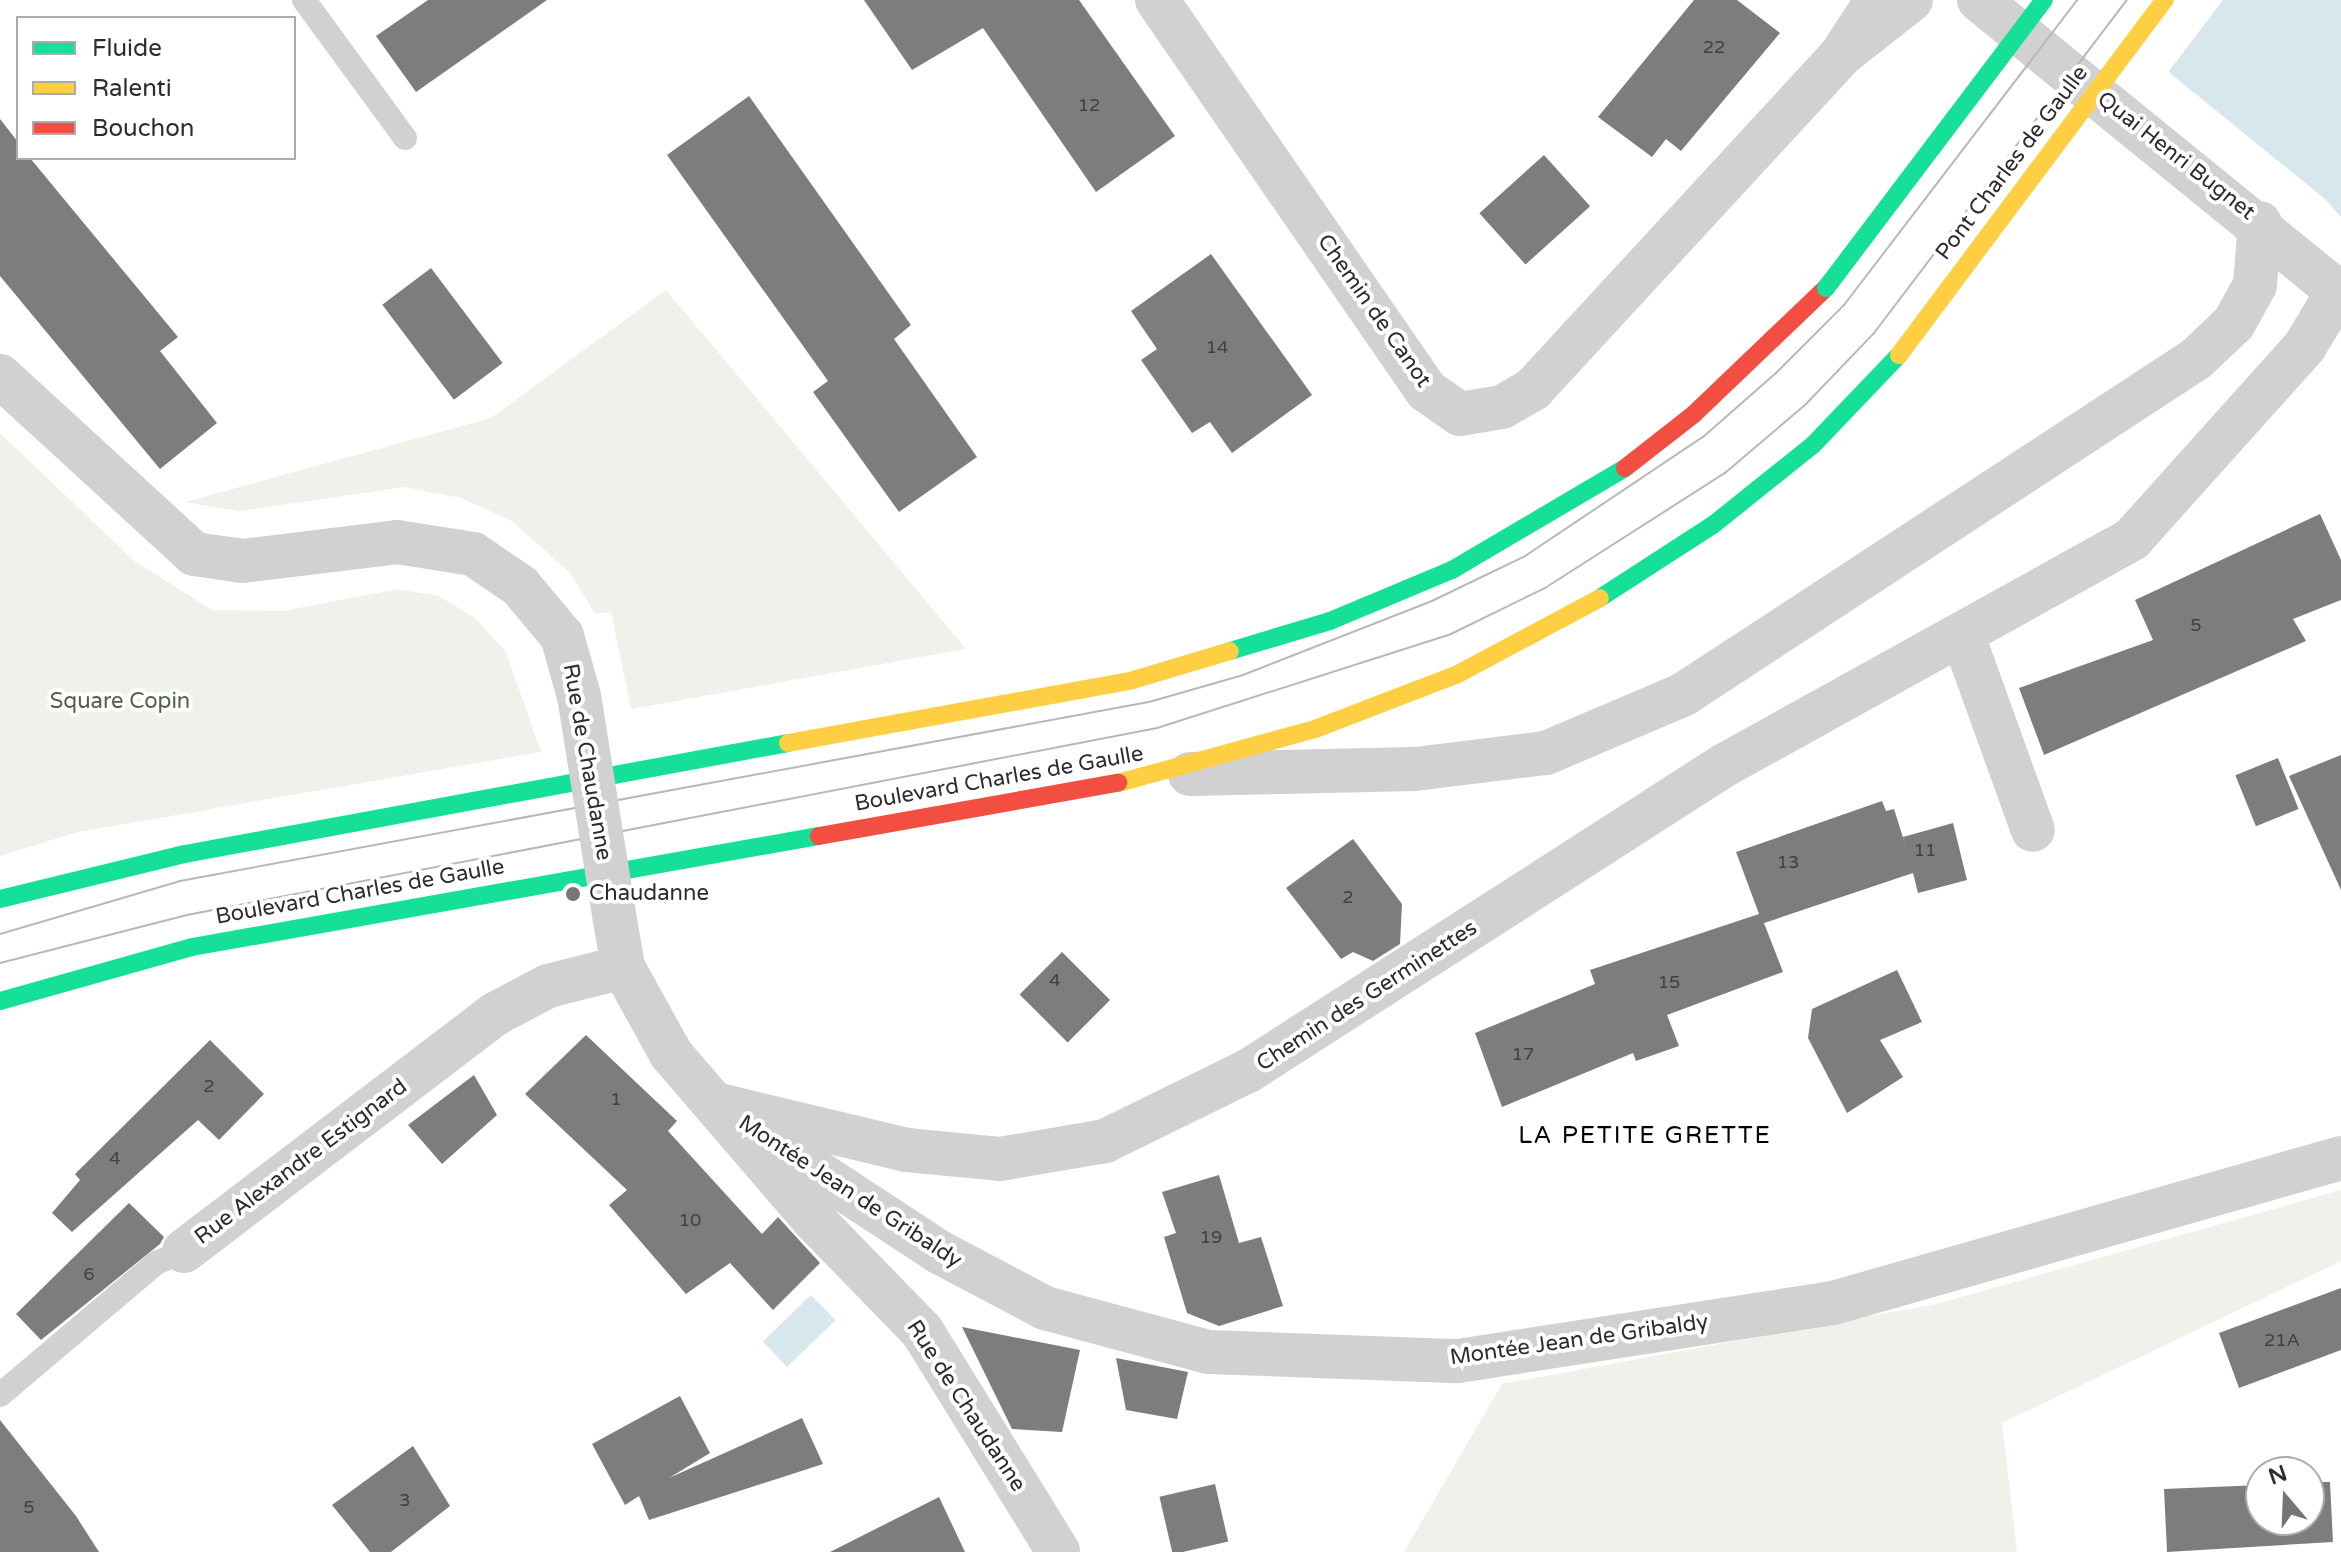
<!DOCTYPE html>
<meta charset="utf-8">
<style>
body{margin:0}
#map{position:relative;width:2341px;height:1552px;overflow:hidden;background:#fff;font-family:"Varela Round",sans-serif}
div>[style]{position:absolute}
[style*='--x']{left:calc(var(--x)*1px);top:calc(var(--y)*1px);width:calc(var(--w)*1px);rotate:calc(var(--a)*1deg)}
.green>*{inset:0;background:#eff2eb}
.water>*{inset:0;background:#d8e6ee;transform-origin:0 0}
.pier>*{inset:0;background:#fff}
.building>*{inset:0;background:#7d7d7d;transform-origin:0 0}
.lane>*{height:24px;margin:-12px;padding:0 12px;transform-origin:12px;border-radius:12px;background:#d1d1d1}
.street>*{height:44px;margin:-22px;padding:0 22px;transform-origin:22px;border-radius:22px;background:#d1d1d1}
.fast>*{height:18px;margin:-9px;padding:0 9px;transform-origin:9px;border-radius:9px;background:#16e098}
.slow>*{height:18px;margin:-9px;padding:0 9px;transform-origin:9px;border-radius:9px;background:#ffcf43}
.jam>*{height:18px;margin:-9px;padding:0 9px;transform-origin:9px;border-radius:9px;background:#f24e42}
.tram>*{height:2px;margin:-1px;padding:0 1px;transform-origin:1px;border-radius:1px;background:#b8b8b8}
.street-bridge>*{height:44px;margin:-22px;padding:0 22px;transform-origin:22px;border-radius:22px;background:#d1d1d1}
.fast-bridge>*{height:18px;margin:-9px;padding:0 9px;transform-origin:9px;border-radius:9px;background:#16e098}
.slow-bridge>*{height:18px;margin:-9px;padding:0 9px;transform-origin:9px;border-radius:9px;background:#ffcf43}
.dots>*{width:22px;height:22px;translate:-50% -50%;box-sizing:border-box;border:4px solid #fff;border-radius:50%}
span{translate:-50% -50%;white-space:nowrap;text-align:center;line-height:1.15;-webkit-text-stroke:8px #fff;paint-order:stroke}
.number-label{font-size:18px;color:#404040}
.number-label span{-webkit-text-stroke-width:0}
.street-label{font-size:22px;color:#2c2c2c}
.park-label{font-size:22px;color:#51613f}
.poi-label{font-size:22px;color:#2c2c2c}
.left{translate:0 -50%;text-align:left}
.neighbourhood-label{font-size:24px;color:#000;letter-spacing:2px}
.legend{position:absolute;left:16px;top:16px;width:280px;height:144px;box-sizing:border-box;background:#fff;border:2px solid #ababab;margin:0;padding:10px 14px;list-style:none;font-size:24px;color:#2c2c2c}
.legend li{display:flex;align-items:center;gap:16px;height:40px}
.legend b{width:40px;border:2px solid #ababab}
.north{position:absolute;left:2245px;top:1456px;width:80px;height:80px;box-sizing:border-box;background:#fff;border:2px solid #ababab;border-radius:50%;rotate:341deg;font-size:22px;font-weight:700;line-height:32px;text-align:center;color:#2c2c2c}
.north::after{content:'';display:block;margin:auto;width:28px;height:36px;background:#767676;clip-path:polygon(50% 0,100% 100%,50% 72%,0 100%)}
</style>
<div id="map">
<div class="green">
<i style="clip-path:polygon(666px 290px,966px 649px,631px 709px,611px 612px,595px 614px,571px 574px,512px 521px,461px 498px,404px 487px,240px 511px,185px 502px,491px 418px)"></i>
<i style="clip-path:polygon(0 433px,133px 560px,212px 610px,283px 611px,398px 589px,439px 596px,475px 618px,506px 652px,541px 752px,78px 832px,0 856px)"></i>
<i style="clip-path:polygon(2341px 1190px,2341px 1261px,2002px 1423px,2017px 1552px,1404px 1552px,1502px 1384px,1936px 1304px)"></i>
</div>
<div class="water">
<i style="clip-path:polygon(2080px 0,2341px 0,2341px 217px,2325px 199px)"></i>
<i style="left:811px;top:1295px;width:35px;height:67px;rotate:46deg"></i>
</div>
<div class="pier">
<i style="clip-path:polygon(2076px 0,2223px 0,2166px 75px)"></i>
</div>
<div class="building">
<i style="clip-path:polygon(428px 0,547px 0,416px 92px,376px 36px)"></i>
<i style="clip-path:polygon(864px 0,1079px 0,1175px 136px,1096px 192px,983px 28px,912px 70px)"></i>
<i style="clip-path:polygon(1694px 0,1737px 0,1780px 33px,1681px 151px,1666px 139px,1652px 157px,1598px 117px)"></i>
<i style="clip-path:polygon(749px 96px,911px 325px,894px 339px,977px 457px,899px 512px,813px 392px,828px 381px,667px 155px)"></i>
<i style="clip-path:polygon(0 119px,18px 142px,18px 158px,30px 158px,178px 337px,160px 351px,217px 423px,160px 469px,0 276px)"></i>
<i style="left:1544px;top:155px;width:69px;height:87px;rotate:48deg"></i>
<i style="clip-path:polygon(1211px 254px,1312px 395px,1232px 453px,1210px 422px,1192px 433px,1141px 360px,1157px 349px,1131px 311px)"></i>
<i style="left:431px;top:268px;width:119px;height:61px;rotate:53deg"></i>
<i style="clip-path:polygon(2320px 514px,2341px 560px,2341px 600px,2293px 619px,2306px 641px,2044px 755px,2019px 688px,2153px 640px,2135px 600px)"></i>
<i style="clip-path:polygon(2341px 755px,2341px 890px,2289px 776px)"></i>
<i style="left:2278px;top:758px;width:55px;height:46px;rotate:68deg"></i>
<i style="clip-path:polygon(1882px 801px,1886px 811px,1894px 809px,1906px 847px,1903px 837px,1953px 823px,1967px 880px,1918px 893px,1913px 873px,1764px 923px,1783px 972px,1667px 1015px,1679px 1046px,1636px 1061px,1633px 1053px,1502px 1107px,1475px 1033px,1595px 984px,1590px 970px,1759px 914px,1736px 852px)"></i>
<i style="clip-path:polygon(1353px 839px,1402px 904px,1400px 944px,1373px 961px,1353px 952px,1341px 959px,1286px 888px)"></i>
<i style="left:1062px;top:952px;width:68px;height:60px;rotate:45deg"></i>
<i style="clip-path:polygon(1897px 970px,1922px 1022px,1880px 1040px,1903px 1077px,1847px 1113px,1808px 1038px,1812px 1009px)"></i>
<i style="clip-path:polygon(586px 1035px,677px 1121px,668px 1131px,762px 1234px,778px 1217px,820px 1263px,773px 1310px,730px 1263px,686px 1294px,609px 1205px,627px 1190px,525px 1094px)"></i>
<i style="clip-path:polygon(210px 1040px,264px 1094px,219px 1140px,198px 1120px,72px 1232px,52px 1213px,80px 1180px,75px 1174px)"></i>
<i style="clip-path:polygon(474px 1075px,497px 1115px,442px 1164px,408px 1125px)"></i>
<i style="clip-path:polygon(1219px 1175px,1239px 1243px,1261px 1237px,1283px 1306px,1219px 1326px,1187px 1313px,1164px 1237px,1176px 1233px,1162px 1192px)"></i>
<i style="clip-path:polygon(129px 1203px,164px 1237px,160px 1244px,41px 1340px,16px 1314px)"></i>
<i style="clip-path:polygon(2341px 1288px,2341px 1350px,2239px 1388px,2219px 1333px)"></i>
<i style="clip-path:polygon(962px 1327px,1080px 1350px,1062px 1432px,1012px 1429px)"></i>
<i style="clip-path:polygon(1116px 1358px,1188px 1372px,1177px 1419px,1126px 1410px)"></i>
<i style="clip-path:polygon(680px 1396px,710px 1453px,669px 1478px,802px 1418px,823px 1464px,649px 1520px,639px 1496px,625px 1505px,592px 1444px)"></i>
<i style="clip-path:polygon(0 1420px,76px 1516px,99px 1552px,0 1552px)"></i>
<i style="clip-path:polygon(413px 1446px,450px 1506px,391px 1552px,370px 1552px,332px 1505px)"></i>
<i style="clip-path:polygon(2309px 1482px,2330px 1482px,2333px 1542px,2167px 1552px,2164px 1489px,2261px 1485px,2261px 1520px,2309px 1520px)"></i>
<i style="left:1215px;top:1484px;width:59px;height:57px;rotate:77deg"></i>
<i style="clip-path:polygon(939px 1497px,965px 1552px,830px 1552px)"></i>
</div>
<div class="lane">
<i style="--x:304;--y:0;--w:171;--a:53.8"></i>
<i style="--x:0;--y:1395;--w:204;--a:-40.2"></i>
<i style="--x:156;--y:1263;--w:30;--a:-23"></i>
</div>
<div class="street">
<i style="--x:1157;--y:0;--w:475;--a:55.4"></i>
<i style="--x:1427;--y:391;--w:40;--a:34.9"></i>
<i style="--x:1460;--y:414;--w:43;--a:-9.5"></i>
<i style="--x:1502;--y:407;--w:36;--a:-30"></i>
<i style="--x:1533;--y:389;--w:454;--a:-47.3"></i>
<i style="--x:1877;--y:0;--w:66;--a:123.2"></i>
<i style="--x:1841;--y:55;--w:89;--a:-38.2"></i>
<i style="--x:1979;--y:0;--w:466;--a:39.1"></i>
<i style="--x:0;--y:376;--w:263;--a:42.5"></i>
<i style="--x:194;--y:554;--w:49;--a:8.1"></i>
<i style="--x:243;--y:561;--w:155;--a:-7"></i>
<i style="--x:397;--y:542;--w:77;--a:9"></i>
<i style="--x:473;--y:554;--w:57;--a:34.2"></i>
<i style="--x:520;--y:586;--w:65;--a:50"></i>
<i style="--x:562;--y:636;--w:62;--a:74.2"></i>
<i style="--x:1963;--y:636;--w:206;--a:70.2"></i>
<i style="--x:1190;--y:774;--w:225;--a:-1.3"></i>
<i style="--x:1415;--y:769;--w:132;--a:-7"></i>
<i style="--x:1546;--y:753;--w:150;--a:-23.1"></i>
<i style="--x:1684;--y:694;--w:612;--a:-33.2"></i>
<i style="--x:2196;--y:359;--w:52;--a:-43.5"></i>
<i style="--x:2234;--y:323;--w:43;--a:-61.1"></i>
<i style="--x:2255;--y:285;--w:62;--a:-85.4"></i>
<i style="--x:615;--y:920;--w:48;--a:80.3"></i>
<i style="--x:623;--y:967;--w:99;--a:61.1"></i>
<i style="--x:671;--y:1054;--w:218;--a:49.3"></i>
<i style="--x:813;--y:1219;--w:156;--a:45.8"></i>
<i style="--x:922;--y:1331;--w:259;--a:58.3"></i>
<i style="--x:715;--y:1104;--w:197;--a:13.5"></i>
<i style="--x:907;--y:1150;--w:93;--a:5.5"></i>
<i style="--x:1000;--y:1159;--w:107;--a:-9.7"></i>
<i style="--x:1105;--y:1141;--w:159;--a:-26.1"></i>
<i style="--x:1248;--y:1071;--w:564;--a:-32.7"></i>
<i style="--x:1723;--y:766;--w:468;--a:-29"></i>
<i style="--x:2132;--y:539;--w:259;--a:-48.1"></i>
<i style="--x:2305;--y:346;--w:64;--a:-59"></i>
<i style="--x:739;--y:1121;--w:239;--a:33.2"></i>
<i style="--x:939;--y:1252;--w:120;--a:27.8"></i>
<i style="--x:1045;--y:1308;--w:169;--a:15.1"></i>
<i style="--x:1208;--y:1352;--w:250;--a:2.1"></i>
<i style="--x:1458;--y:1361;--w:379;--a:-8.8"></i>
<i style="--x:1833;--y:1303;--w:528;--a:-15.93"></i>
<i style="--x:184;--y:1251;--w:391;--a:-37.3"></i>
<i style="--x:495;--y:1014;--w:60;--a:-27.8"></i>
<i style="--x:548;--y:986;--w:77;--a:-14.2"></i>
</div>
<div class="fast">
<i style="--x:1600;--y:598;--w:135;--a:-32.9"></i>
<i style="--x:1713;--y:525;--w:128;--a:-38.7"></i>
<i style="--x:1813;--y:445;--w:124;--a:-46.3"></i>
<i style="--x:1230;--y:651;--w:104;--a:-16.7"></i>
<i style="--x:1330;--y:621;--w:132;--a:-22.7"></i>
<i style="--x:1452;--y:570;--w:201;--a:-30.5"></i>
<i style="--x:0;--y:899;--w:190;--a:-13.7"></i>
<i style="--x:185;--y:854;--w:613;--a:-10.43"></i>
<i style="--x:0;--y:1001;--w:199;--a:-15.7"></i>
<i style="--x:192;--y:947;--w:637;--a:-10.04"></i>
</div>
<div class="slow">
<i style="--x:788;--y:743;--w:351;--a:-10.3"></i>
<i style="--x:1133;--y:680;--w:101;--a:-16.6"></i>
<i style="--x:1118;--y:783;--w:204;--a:-15.3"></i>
<i style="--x:1315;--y:729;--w:151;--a:-21"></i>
<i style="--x:1456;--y:675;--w:163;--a:-28.1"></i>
</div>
<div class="jam">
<i style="--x:1625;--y:468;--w:88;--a:-38"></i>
<i style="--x:1694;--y:414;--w:182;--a:-43.7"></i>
<i style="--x:819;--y:836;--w:304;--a:-10.1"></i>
</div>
<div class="tram">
<i style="--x:0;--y:934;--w:188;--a:-16.4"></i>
<i style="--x:180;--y:881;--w:985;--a:-10.47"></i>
<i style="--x:1149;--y:702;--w:98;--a:-16"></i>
<i style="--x:1243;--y:675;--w:205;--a:-21.4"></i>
<i style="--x:1434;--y:600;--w:101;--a:-25.8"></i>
<i style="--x:1525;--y:556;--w:214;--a:-33.8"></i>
<i style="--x:1703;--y:437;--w:97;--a:-41.2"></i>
<i style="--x:1776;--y:373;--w:96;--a:-45"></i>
<i style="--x:1844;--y:305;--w:384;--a:-52.6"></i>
<i style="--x:0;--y:963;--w:193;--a:-14.4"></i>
<i style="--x:187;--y:915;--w:988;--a:-10.91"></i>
<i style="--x:1157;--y:728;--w:309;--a:-17.7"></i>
<i style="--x:1451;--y:634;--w:105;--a:-26.1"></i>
<i style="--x:1545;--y:588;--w:214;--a:-32.6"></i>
<i style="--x:1725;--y:473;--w:105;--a:-40.4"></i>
<i style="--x:1805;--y:405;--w:100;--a:-46.2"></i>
<i style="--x:1874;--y:333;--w:418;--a:-52.8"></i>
</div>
<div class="street-bridge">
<i style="--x:579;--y:696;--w:227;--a:80.9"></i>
</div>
<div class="fast-bridge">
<i style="--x:1826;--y:288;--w:361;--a:-52.9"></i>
</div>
<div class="slow-bridge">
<i style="--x:1899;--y:355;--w:444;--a:-53.2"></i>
</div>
<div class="dots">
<i style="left:573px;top:894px;background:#767676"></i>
</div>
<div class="number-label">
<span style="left:1714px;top:47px">22</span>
<span style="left:1089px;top:105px">12</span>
<span style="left:1217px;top:347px">14</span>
<span style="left:2196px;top:625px">5</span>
<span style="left:1925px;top:850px">11</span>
<span style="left:1788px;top:862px">13</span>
<span style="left:1348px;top:897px">2</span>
<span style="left:1055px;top:980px">4</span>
<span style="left:1669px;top:982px">15</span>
<span style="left:1523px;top:1054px">17</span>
<span style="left:209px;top:1086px">2</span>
<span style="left:616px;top:1099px">1</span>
<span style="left:115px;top:1158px">4</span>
<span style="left:690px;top:1220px">10</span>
<span style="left:1211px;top:1237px">19</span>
<span style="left:89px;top:1274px">6</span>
<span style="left:2282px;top:1340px">21A</span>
<span style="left:405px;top:1500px">3</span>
<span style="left:29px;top:1507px">5</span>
</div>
<div class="street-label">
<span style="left:2176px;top:156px;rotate:38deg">Quai Henri Bugnet</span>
<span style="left:2012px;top:163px;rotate:-53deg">Pont Charles de Gaulle</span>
<span style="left:1374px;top:311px;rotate:55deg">Chemin de Canot</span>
<span style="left:587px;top:762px;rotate:80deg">Rue de Chaudanne</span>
<span style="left:999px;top:779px;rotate:-10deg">Boulevard Charles de Gaulle</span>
<span style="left:360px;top:892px;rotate:-10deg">Boulevard Charles de Gaulle</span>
<span style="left:1367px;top:996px;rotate:-33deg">Chemin des Germinettes</span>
<span style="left:301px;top:1162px;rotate:-37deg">Rue Alexandre Estignard</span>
<span style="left:850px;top:1192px;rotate:33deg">Montée Jean de Gribaldy</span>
<span style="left:1579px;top:1340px;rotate:-8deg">Montée Jean de Gribaldy</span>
<span style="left:966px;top:1406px;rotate:57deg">Rue de Chaudanne</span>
</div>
<div class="park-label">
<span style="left:120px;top:702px">Square Copin</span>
</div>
<div class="poi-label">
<span class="left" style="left:589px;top:894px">Chaudanne</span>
</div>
<div class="neighbourhood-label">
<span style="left:1645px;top:1136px">LA PETITE GRETTE</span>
</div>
<ul class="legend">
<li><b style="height:10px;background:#16e098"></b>Fluide</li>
<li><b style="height:10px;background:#ffcf43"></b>Ralenti</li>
<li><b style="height:10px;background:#f24e42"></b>Bouchon</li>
</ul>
<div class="north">N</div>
</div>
